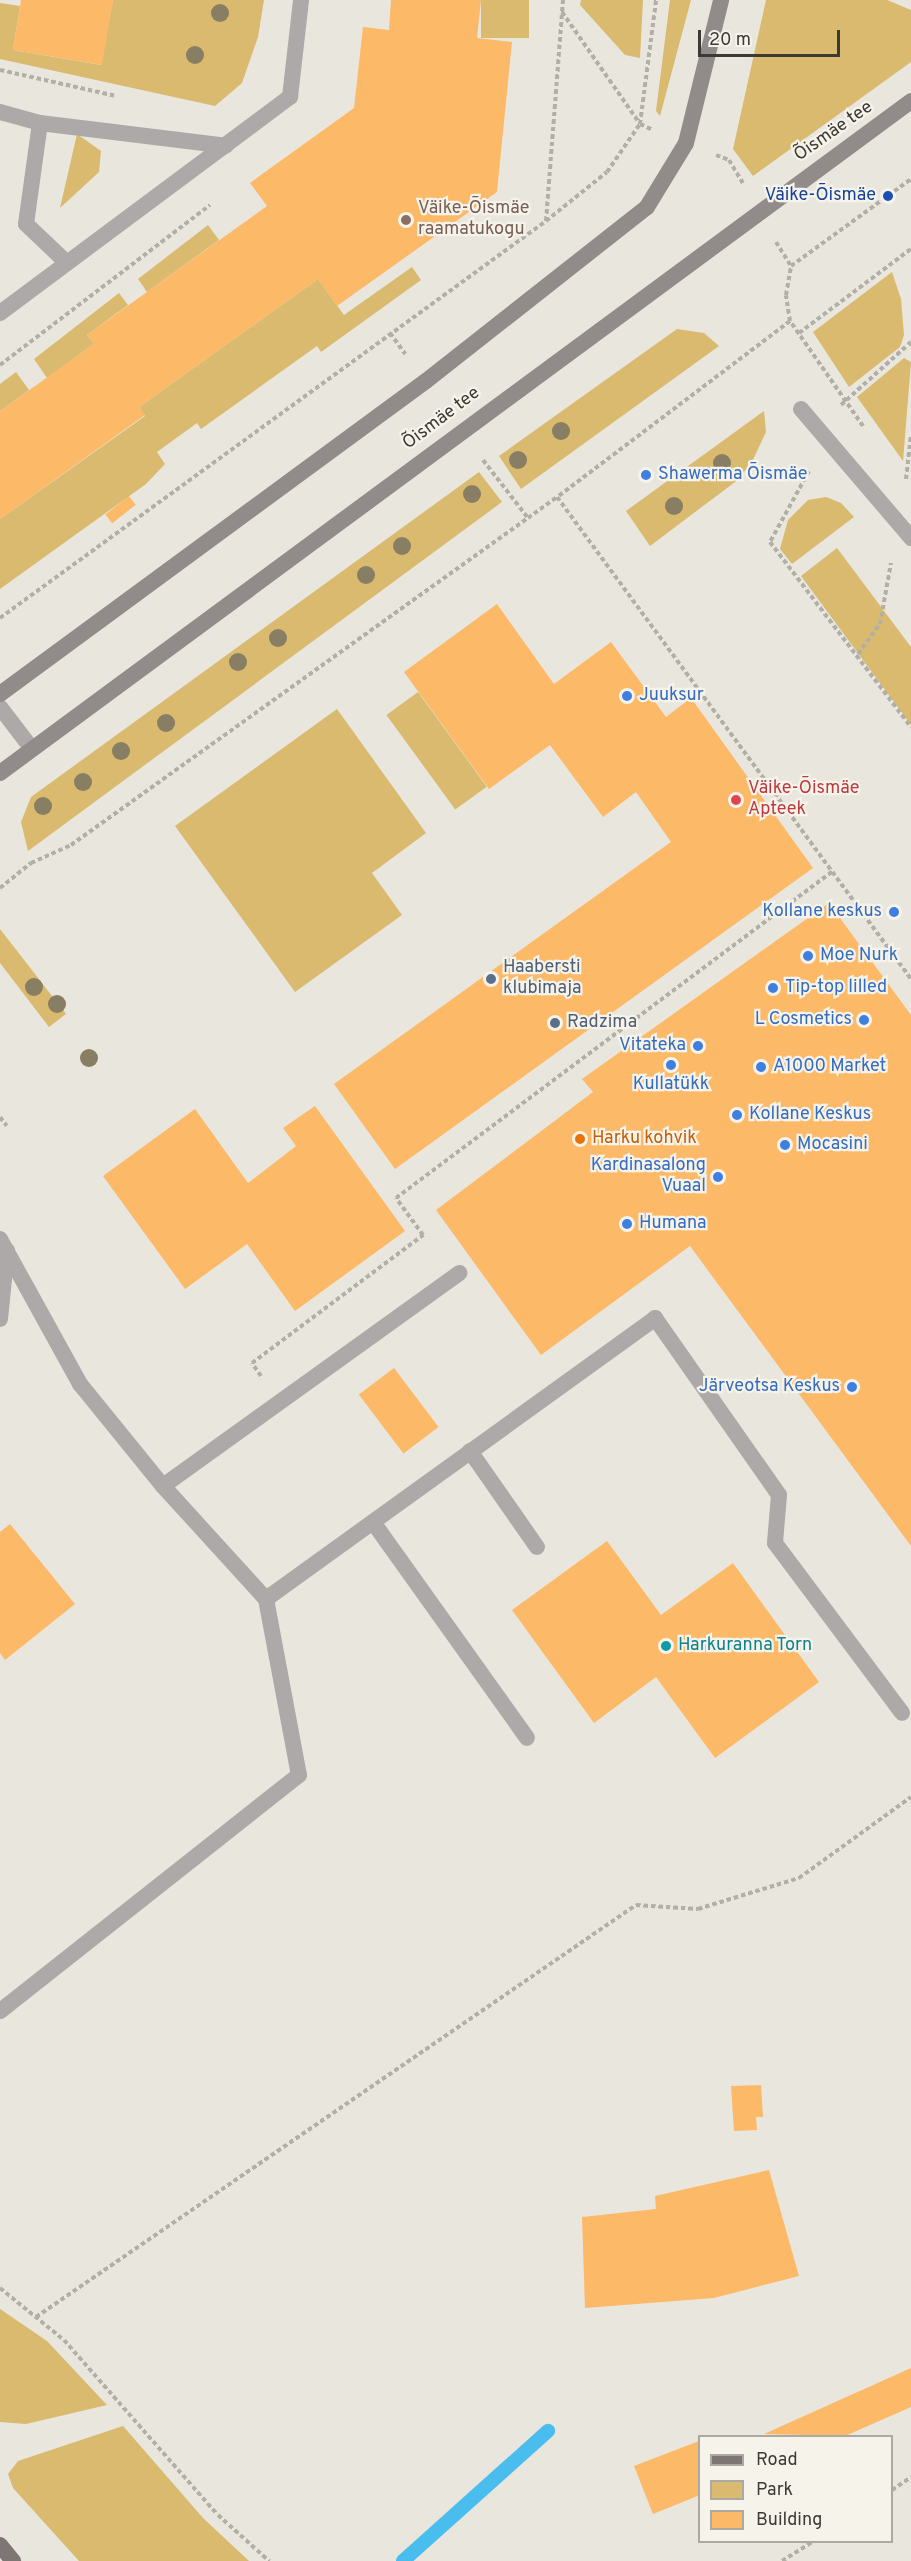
<!DOCTYPE html>
<meta charset="utf-8">
<style>
body{margin:0}
#map{position:relative;width:911px;height:2561px;overflow:hidden;background:#e9e6dd;font-family:Overpass,sans-serif}
div>[style]{position:absolute}
[style*='--x']{left:calc(var(--x)*1px);top:calc(var(--y)*1px);width:calc(var(--w)*1px);rotate:calc(var(--a)*1deg)}
.green>*{inset:0;background:#d9ba6e;transform-origin:0 0}
.stream>*{height:14px;margin:-7px;padding:0 7px;transform-origin:7px;border-radius:7px;background:#48bdee}
.building>*{inset:0;background:#fcb968;transform-origin:0 0}
.path>*{height:4px;margin-top:-2px;transform-origin:0;background:repeating-linear-gradient(90deg,#b1afa8 0 4.5px,transparent 0 7.5px)}
.service>*{height:16px;margin:-8px;padding:0 8px;transform-origin:8px;border-radius:8px;background:#ada9a8}
.minor>*{height:16px;margin:-8px;padding:0 8px;transform-origin:8px;border-radius:8px;background:#ada9a8}
.secondary>*{height:16px;margin:-8px;padding:0 8px;transform-origin:8px;border-radius:8px;background:#918b89}
.primary>*{height:16px;margin:-8px;padding:0 8px;transform-origin:8px;border-radius:8px;background:#7d7674}
.trees>*{width:18px;height:18px;margin:-9px;border-radius:50%;background:#887e63}
.dots>*{width:16px;height:16px;translate:-50% -50%;box-sizing:border-box;border:3px solid #f6f3ea;border-radius:50%}
span{translate:-50% -50%;white-space:nowrap;text-align:center;line-height:1.15;-webkit-text-stroke:4.5px #f6f3ea;paint-order:stroke}
.street-label{font-size:18px;color:#3c3a37}
.transit-label{font-size:18px;color:#164399}
.right{translate:-100% -50%;text-align:right}
.education-label{font-size:18px;color:#785e54}
.left{translate:0 -50%;text-align:left}
.shop-label{font-size:18px;color:#366cbe}
.health-label{font-size:18px;color:#be3a42}
.service-label{font-size:18px;color:#4e5e75}
.food-label{font-size:18px;color:#c56008}
.culture-label{font-size:18px;color:#0d838f}
.legend{position:absolute;left:698px;top:2435px;width:195px;height:108px;box-sizing:border-box;background:#f6f3ea;border:2px solid #aca9a2;margin:0;padding:8px 10px;list-style:none;font-size:18px;color:#3c3a37}
.legend li{display:flex;align-items:center;gap:12px;height:30px}
.legend b{width:30px;border:2px solid #aca9a2}
.scale{position:absolute;left:698px;top:30px;width:142px;height:27px;box-sizing:border-box;border:3px solid #3c3a37;border-top:0;padding-left:8px;font-size:18px;line-height:21px;white-space:nowrap;color:#3c3a37;-webkit-text-stroke:4px #f6f3ea;paint-order:stroke}
</style>
<div id="map">
<div class="green">
<i style="clip-path:polygon(113px 0,264px 0,258px 37px,242px 83px,215px 106px,0 59px,0 3px,20px 6px,13px 50px,101px 65px)"></i>
<i style="left:481px;top:0;width:48px;height:38px"></i>
<i style="clip-path:polygon(581px 0,643px 0,640px 58px,625px 55px,580px 5px)"></i>
<i style="clip-path:polygon(670px 0,691px 0,660px 116px,656px 111px)"></i>
<i style="clip-path:polygon(766px 0,887px 0,911px 10px,911px 62px,753px 176px,733px 149px)"></i>
<i style="clip-path:polygon(77px 134px,101px 151px,99px 172px,60px 208px)"></i>
<i style="clip-path:polygon(208px 225px,219px 240px,147px 292px,138px 279px)"></i>
<i style="clip-path:polygon(412px 267px,421px 280px,321px 352px,317px 346px,201px 429px,197px 423px,157px 452px,165px 464px,146px 484px,0 589px,0 519px,145px 416px,139px 407px,318px 279px,344px 315px)"></i>
<i style="clip-path:polygon(892px 272px,901px 299px,904px 335px,900px 347px,849px 387px,813px 332px)"></i>
<i style="clip-path:polygon(119px 293px,128px 305px,87px 335px,94px 344px,47px 378px,34px 359px)"></i>
<i style="clip-path:polygon(677px 329px,704px 333px,719px 346px,521px 489px,499px 456px)"></i>
<i style="clip-path:polygon(904px 358px,911px 362px,903px 461px,857px 397px)"></i>
<i style="clip-path:polygon(16px 372px,29px 390px,0 411px,0 384px)"></i>
<i style="clip-path:polygon(764px 411px,766px 432px,751px 464px,735px 482px,650px 546px,626px 511px)"></i>
<i style="clip-path:polygon(479px 472px,502px 502px,28px 851px,21px 822px,31px 797px)"></i>
<i style="clip-path:polygon(826px 497px,841px 503px,854px 517px,792px 564px,780px 549px,788px 520px,808px 500px)"></i>
<i style="clip-path:polygon(837px 548px,911px 647px,911px 725px,801px 576px)"></i>
<i style="left:418px;top:692px;width:117px;height:39px;rotate:54deg"></i>
<i style="clip-path:polygon(337px 709px,426px 833px,372px 873px,402px 915px,295px 992px,175px 826px)"></i>
<i style="clip-path:polygon(0 929px,66px 1014px,49px 1027px,0 963px)"></i>
<i style="clip-path:polygon(0 2309px,47px 2341px,107px 2405px,26px 2424px,0 2422px)"></i>
<i style="clip-path:polygon(123px 2426px,203px 2518px,249px 2561px,79px 2561px,13px 2488px,8px 2474px,18px 2461px)"></i>
</div>
<div class="stream">
<i style="--x:403;--y:2561;--w:195;--a:-41.9"></i>
</div>
<div class="building">
<i style="clip-path:polygon(21px 0,113px 0,102px 65px,13px 50px)"></i>
<i style="clip-path:polygon(391px 0,481px 0,477px 38px,512px 42px,497px 192px,337px 306px,318px 279px,139px 407px,145px 415px,0 519px,0 411px,94px 344px,87px 335px,267px 206px,250px 183px,354px 108px,363px 27px,389px 30px)"></i>
<i style="left:129px;top:496px;width:11px;height:30px;rotate:52deg"></i>
<i style="clip-path:polygon(497px 604px,554px 684px,611px 642px,666px 717px,691px 698px,813px 868px,395px 1169px,334px 1084px,671px 842px,636px 792px,603px 817px,550px 745px,489px 789px,404px 672px)"></i>
<i style="clip-path:polygon(829px 903px,911px 1015px,911px 1546px,690px 1246px,541px 1355px,436px 1210px,593px 1092px,582px 1079px)"></i>
<i style="clip-path:polygon(315px 1106px,405px 1231px,295px 1311px,247px 1244px,185px 1289px,103px 1176px,195px 1109px,248px 1183px,296px 1146px,283px 1128px)"></i>
<i style="left:394px;top:1368px;width:74px;height:44px;rotate:53deg"></i>
<i style="clip-path:polygon(10px 1524px,75px 1604px,5px 1660px,0 1653px,0 1532px)"></i>
<i style="clip-path:polygon(607px 1541px,661px 1615px,733px 1563px,819px 1682px,715px 1758px,656px 1677px,594px 1723px,512px 1610px)"></i>
<i style="clip-path:polygon(761px 2085px,763px 2117px,756px 2117px,757px 2130px,734px 2131px,731px 2086px)"></i>
<i style="clip-path:polygon(769px 2170px,799px 2276px,714px 2298px,585px 2308px,582px 2217px,656px 2209px,655px 2196px)"></i>
<i style="clip-path:polygon(911px 2368px,911px 2407px,845px 2436px,764px 2434px)"></i>
<i style="clip-path:polygon(699px 2441px,700px 2495px,653px 2514px,634px 2466px)"></i>
</div>
<div class="path">
<i style="--x:562;--y:12;--w:136;--a:55.1"></i>
<i style="--x:640;--y:124;--w:14;--a:25"></i>
<i style="--x:0;--y:70;--w:119;--a:12.6"></i>
<i style="--x:716;--y:155;--w:14;--a:21"></i>
<i style="--x:729;--y:160;--w:27;--a:59"></i>
<i style="--x:546;--y:221;--w:78;--a:-38.8"></i>
<i style="--x:607;--y:172;--w:58;--a:-55.5"></i>
<i style="--x:640;--y:124;--w:125;--a:-82.6"></i>
<i style="--x:776;--y:242;--w:28;--a:58"></i>
<i style="--x:790;--y:321;--w:292;--a:142.9"></i>
<i style="--x:557;--y:497;--w:598;--a:53.7"></i>
<i style="--x:390;--y:333;--w:26;--a:54"></i>
<i style="--x:799;--y:333;--w:140;--a:-36.9"></i>
<i style="--x:0;--y:365;--w:264;--a:-37.3"></i>
<i style="--x:841;--y:405;--w:94;--a:-42"></i>
<i style="--x:863;--y:426;--w:128;--a:-124.8"></i>
<i style="--x:790;--y:321;--w:26;--a:-99"></i>
<i style="--x:786;--y:295;--w:29;--a:-80"></i>
<i style="--x:791;--y:266;--w:148;--a:-35.9"></i>
<i style="--x:483;--y:460;--w:73;--a:52.2"></i>
<i style="--x:528;--y:518;--w:36;--a:-36"></i>
<i style="--x:809;--y:471;--w:81;--a:118.8"></i>
<i style="--x:770;--y:542;--w:233;--a:52.7"></i>
<i style="--x:906;--y:479;--w:44;--a:-83.5"></i>
<i style="--x:0;--y:618;--w:675;--a:-36.02"></i>
<i style="--x:546;--y:221;--w:222;--a:-85.6"></i>
<i style="--x:858;--y:654;--w:37;--a:-54"></i>
<i style="--x:880;--y:624;--w:62;--a:-79.8"></i>
<i style="--x:0;--y:888;--w:40;--a:-39"></i>
<i style="--x:31;--y:863;--w:44;--a:-24.2"></i>
<i style="--x:71;--y:845;--w:562;--a:-35.59"></i>
<i style="--x:0;--y:1117;--w:11;--a:52"></i>
<i style="--x:261;--y:1376;--w:16;--a:-125"></i>
<i style="--x:252;--y:1363;--w:214;--a:-36.8"></i>
<i style="--x:423;--y:1235;--w:46;--a:-126.1"></i>
<i style="--x:396;--y:1198;--w:546;--a:-36.81"></i>
<i style="--x:0;--y:2288;--w:82;--a:39.1"></i>
<i style="--x:64;--y:2340;--w:233;--a:48.7"></i>
<i style="--x:218;--y:2515;--w:69;--a:42"></i>
<i style="--x:36;--y:2317;--w:728;--a:-34.48"></i>
<i style="--x:636;--y:1905;--w:62;--a:3.7"></i>
<i style="--x:698;--y:1909;--w:106;--a:-17.1"></i>
<i style="--x:799;--y:1878;--w:138;--a:-35.9"></i>
<i style="--x:892;--y:2490;--w:23;--a:-34"></i>
<i style="--x:782;--y:2561;--w:36;--a:-32"></i>
</div>
<div class="service">
<i style="--x:0;--y:1239;--w:166;--a:61.1"></i>
<i style="--x:80;--y:1384;--w:132;--a:50.9"></i>
<i style="--x:163;--y:1486;--w:153;--a:47.7"></i>
<i style="--x:266;--y:1599;--w:179;--a:79.4"></i>
<i style="--x:299;--y:1775;--w:381;--a:141.7"></i>
<i style="--x:0;--y:1319;--w:69;--a:-84.2"></i>
<i style="--x:470;--y:1451;--w:117;--a:55.1"></i>
<i style="--x:163;--y:1486;--w:365;--a:-35.7"></i>
<i style="--x:373;--y:1522;--w:265;--a:54.5"></i>
<i style="--x:266;--y:1599;--w:480;--a:-35.8"></i>
<i style="--x:655;--y:1318;--w:216;--a:55"></i>
<i style="--x:779;--y:1495;--w:48;--a:94.8"></i>
<i style="--x:775;--y:1543;--w:212;--a:53.2"></i>
</div>
<div class="minor">
<i style="--x:0;--y:112;--w:41;--a:15.4"></i>
<i style="--x:40;--y:123;--w:187;--a:7"></i>
<i style="--x:40;--y:123;--w:102;--a:97.9"></i>
<i style="--x:26;--y:224;--w:55;--a:43.5"></i>
<i style="--x:0;--y:313;--w:362;--a:-36.7"></i>
<i style="--x:290;--y:97;--w:98;--a:-83.5"></i>
<i style="--x:801;--y:409;--w:170;--a:49.5"></i>
<i style="--x:0;--y:707;--w:53;--a:52.7"></i>
</div>
<div class="secondary">
<i style="--x:0;--y:694;--w:529;--a:-36.31"></i>
<i style="--x:426;--y:381;--w:281;--a:-38.2"></i>
<i style="--x:647;--y:207;--w:75;--a:-58.6"></i>
<i style="--x:686;--y:143;--w:147;--a:-76.2"></i>
<i style="--x:0;--y:773;--w:1132;--a:-36.41"></i>
</div>
<div class="primary">
<i style="--x:0;--y:2545;--w:21;--a:51"></i>
</div>
<div class="trees">
<i style="left:220px;top:13px"></i>
<i style="left:195px;top:55px"></i>
<i style="left:561px;top:431px"></i>
<i style="left:518px;top:460px"></i>
<i style="left:722px;top:463px"></i>
<i style="left:472px;top:494px"></i>
<i style="left:674px;top:506px"></i>
<i style="left:402px;top:546px"></i>
<i style="left:366px;top:575px"></i>
<i style="left:278px;top:638px"></i>
<i style="left:238px;top:662px"></i>
<i style="left:166px;top:723px"></i>
<i style="left:121px;top:751px"></i>
<i style="left:83px;top:782px"></i>
<i style="left:43px;top:806px"></i>
<i style="left:34px;top:987px"></i>
<i style="left:57px;top:1004px"></i>
<i style="left:89px;top:1058px"></i>
</div>
<div class="dots">
<i style="left:888px;top:196px;background:#1a4fb4"></i>
<i style="left:406px;top:220px;background:#8d6e63"></i>
<i style="left:646px;top:475px;background:#3f7fe0"></i>
<i style="left:627px;top:696px;background:#3f7fe0"></i>
<i style="left:736px;top:800px;background:#e0444e"></i>
<i style="left:894px;top:912px;background:#3f7fe0"></i>
<i style="left:808px;top:956px;background:#3f7fe0"></i>
<i style="left:491px;top:979px;background:#5c6f8a"></i>
<i style="left:773px;top:988px;background:#3f7fe0"></i>
<i style="left:864px;top:1020px;background:#3f7fe0"></i>
<i style="left:555px;top:1023px;background:#5c6f8a"></i>
<i style="left:698px;top:1046px;background:#3f7fe0"></i>
<i style="left:671px;top:1065px;background:#3f7fe0"></i>
<i style="left:761px;top:1067px;background:#3f7fe0"></i>
<i style="left:737px;top:1115px;background:#3f7fe0"></i>
<i style="left:580px;top:1139px;background:#e8710a"></i>
<i style="left:785px;top:1145px;background:#3f7fe0"></i>
<i style="left:718px;top:1177px;background:#3f7fe0"></i>
<i style="left:627px;top:1224px;background:#3f7fe0"></i>
<i style="left:852px;top:1387px;background:#3f7fe0"></i>
<i style="left:666px;top:1646px;background:#0f9aa8"></i>
</div>
<div class="street-label">
<span style="left:834px;top:132px;rotate:-35deg">Õismäe tee</span>
<span style="left:442px;top:419px;rotate:-37deg">Õismäe tee</span>
</div>
<div class="transit-label">
<span class="right" style="left:876px;top:196px">Väike-Õismäe</span>
</div>
<div class="education-label">
<span class="left" style="left:418px;top:220px">Väike-Õismäe<br>raamatukogu</span>
</div>
<div class="shop-label">
<span class="left" style="left:658px;top:475px">Shawerma Õismäe</span>
<span class="left" style="left:639px;top:696px">Juuksur</span>
<span class="right" style="left:882px;top:912px">Kollane keskus</span>
<span class="left" style="left:820px;top:956px">Moe Nurk</span>
<span class="left" style="left:785px;top:988px">Tip-top lilled</span>
<span class="right" style="left:852px;top:1020px">L Cosmetics</span>
<span class="right" style="left:686px;top:1046px">Vitateka</span>
<span class="left" style="left:773px;top:1067px">A1000 Market</span>
<span style="left:671px;top:1085px">Kullatükk</span>
<span class="left" style="left:749px;top:1115px">Kollane Keskus</span>
<span class="left" style="left:797px;top:1145px">Mocasini</span>
<span class="right" style="left:706px;top:1177px">Kardinasalong<br>Vuaal</span>
<span class="left" style="left:639px;top:1224px">Humana</span>
<span class="right" style="left:840px;top:1387px">Järveotsa Keskus</span>
</div>
<div class="health-label">
<span class="left" style="left:748px;top:800px">Väike-Õismäe<br>Apteek</span>
</div>
<div class="service-label">
<span class="left" style="left:503px;top:979px">Haabersti<br>klubimaja</span>
<span class="left" style="left:567px;top:1023px">Radzima</span>
</div>
<div class="food-label">
<span class="left" style="left:592px;top:1139px">Harku kohvik</span>
</div>
<div class="culture-label">
<span class="left" style="left:678px;top:1646px">Harkuranna Torn</span>
</div>
<ul class="legend">
<li><b style="height:8px;background:#7d7674"></b>Road</li>
<li><b style="height:16px;background:#d9ba6e"></b>Park</li>
<li><b style="height:16px;background:#fcb968"></b>Building</li>
</ul>
<div class="scale">20 m</div>
</div>
